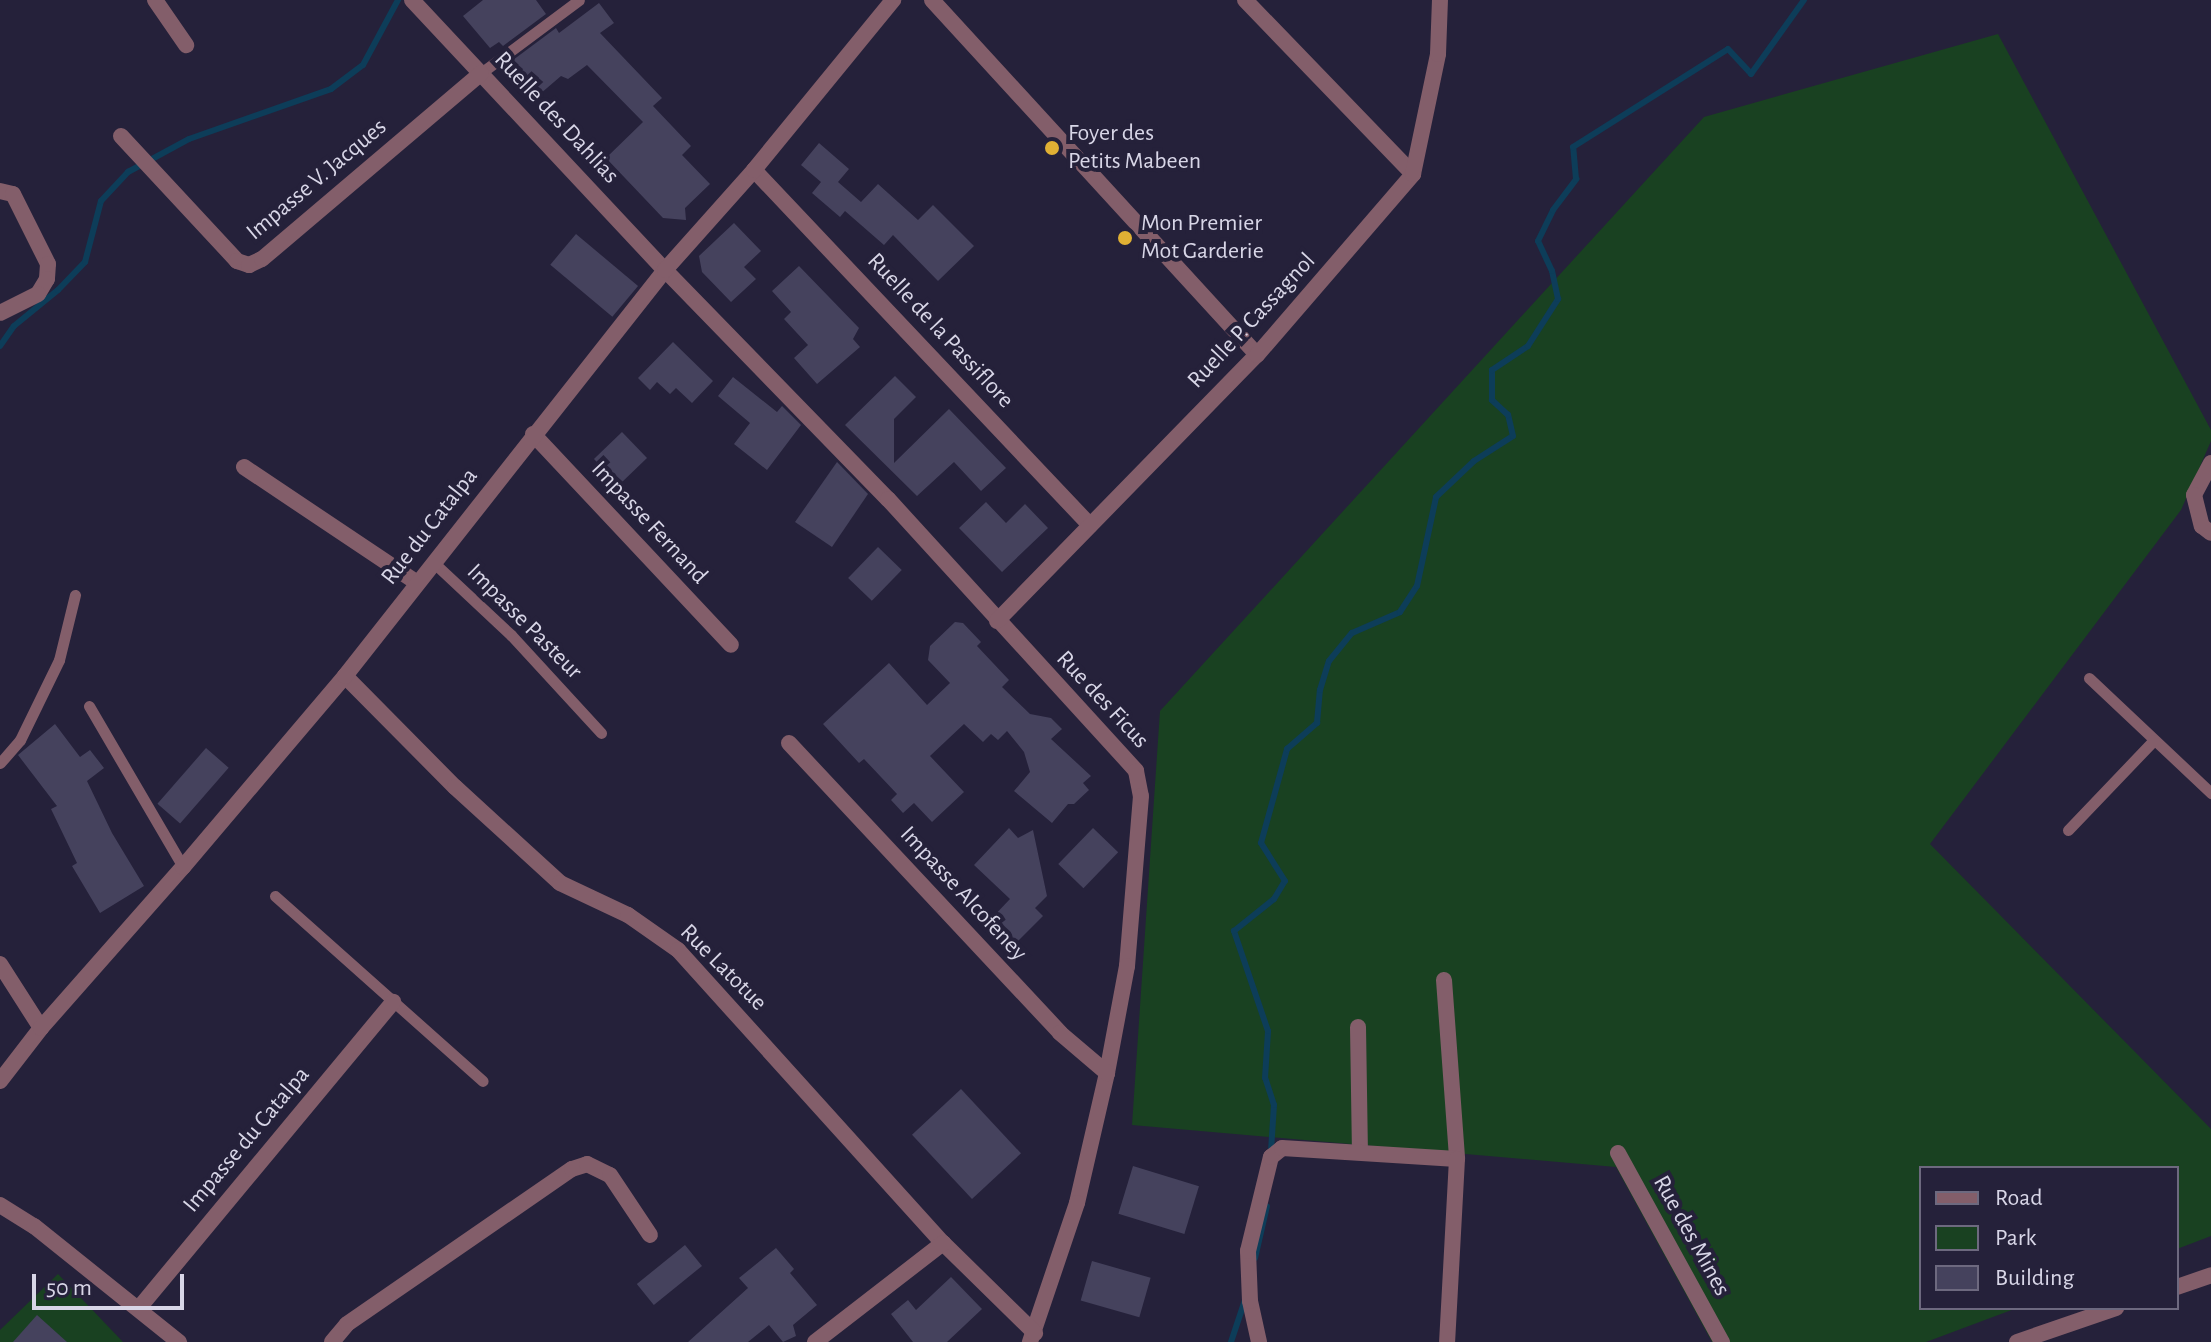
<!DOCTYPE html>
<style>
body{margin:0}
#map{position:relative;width:2211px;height:1342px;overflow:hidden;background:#25213a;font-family:"Alegreya Sans",sans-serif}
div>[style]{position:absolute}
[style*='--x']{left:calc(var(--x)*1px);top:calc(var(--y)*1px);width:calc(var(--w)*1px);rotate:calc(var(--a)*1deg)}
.green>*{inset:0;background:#194121}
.stream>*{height:6px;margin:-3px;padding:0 3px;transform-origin:3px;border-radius:3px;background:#0d3d59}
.building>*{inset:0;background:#45425d;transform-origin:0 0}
.service>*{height:11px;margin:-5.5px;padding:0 5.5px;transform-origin:5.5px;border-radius:5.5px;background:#835e6a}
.minor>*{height:16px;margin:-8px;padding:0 8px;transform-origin:8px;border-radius:8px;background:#835e6a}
.tertiary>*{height:16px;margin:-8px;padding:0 8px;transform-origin:8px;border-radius:8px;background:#835e6a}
.dots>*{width:22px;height:22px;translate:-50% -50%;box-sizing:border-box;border:4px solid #25213a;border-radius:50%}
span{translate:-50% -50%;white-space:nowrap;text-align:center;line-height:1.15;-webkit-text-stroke:8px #25213a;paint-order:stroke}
.street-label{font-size:24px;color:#d8d6e7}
.poi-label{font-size:24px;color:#d8d6e7}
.left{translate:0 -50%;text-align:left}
.legend{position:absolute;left:1919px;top:1166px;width:260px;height:144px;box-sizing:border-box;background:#25213a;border:2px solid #6d697f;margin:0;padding:10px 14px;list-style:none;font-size:24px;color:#d8d6e7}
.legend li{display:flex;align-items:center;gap:16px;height:40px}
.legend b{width:40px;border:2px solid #6d697f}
.scale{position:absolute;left:32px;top:1274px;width:152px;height:36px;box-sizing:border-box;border:4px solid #d8d6e7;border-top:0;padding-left:10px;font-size:24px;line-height:28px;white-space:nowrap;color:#d8d6e7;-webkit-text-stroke:6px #25213a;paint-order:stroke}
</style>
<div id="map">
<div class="green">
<i style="clip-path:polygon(1998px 34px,2211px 430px,2211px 441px,2181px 510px,1930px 844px,2211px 1129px,2211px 1236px,2177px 1249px,2177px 1168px,1921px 1168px,1921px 1308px,2017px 1308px,1926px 1342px,1712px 1342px,1616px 1167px,1132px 1125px,1160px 711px,1704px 117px)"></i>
<i style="clip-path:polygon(58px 1274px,123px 1342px,0 1342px,0 1330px)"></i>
</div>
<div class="stream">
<i style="--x:0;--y:346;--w:24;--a:-55"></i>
<i style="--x:14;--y:326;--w:57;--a:-39.3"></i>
<i style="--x:58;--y:290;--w:39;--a:-46"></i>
<i style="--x:85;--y:262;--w:63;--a:-75.3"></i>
<i style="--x:101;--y:201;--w:40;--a:-47"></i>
<i style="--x:128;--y:172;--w:69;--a:-28.4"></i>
<i style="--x:189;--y:139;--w:151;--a:-19.4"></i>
<i style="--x:331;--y:89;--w:40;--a:-37"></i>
<i style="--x:363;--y:65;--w:74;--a:-61.7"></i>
<i style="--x:1271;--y:1151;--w:46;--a:-86.3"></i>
<i style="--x:1274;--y:1105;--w:28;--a:-108"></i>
<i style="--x:1265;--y:1078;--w:47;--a:-86.3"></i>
<i style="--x:1268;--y:1031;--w:106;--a:-108.8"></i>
<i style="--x:1234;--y:931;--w:51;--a:-38.7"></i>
<i style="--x:1274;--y:899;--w:21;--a:-59"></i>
<i style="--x:1285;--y:881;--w:45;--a:-122.3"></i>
<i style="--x:1261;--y:843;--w:98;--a:-74.5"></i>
<i style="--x:1287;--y:749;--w:40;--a:-41"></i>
<i style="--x:1317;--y:723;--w:33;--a:-85"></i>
<i style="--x:1320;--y:690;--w:30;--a:-73"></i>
<i style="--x:1329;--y:661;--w:36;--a:-51"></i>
<i style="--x:1352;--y:633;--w:52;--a:-23.6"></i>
<i style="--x:1400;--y:612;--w:31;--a:-57"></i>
<i style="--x:1417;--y:586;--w:91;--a:-77.9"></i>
<i style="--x:1436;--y:497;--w:52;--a:-43.5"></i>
<i style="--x:1474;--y:461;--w:46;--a:-32.7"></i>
<i style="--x:1513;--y:436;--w:22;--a:-103"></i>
<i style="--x:1508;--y:415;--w:22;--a:-137"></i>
<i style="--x:1492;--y:400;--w:30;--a:-90"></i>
<i style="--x:1492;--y:370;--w:43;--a:-33.7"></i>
<i style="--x:1528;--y:346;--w:56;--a:-57.4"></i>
<i style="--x:1558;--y:299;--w:29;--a:-102"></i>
<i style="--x:1552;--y:271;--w:33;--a:-115"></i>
<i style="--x:1538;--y:241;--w:34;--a:-64"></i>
<i style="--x:1553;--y:210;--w:39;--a:-53"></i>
<i style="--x:1576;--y:179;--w:32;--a:-95"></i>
<i style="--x:1573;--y:147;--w:183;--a:-32.3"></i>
<i style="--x:1728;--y:49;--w:34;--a:47"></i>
<i style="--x:1751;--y:74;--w:91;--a:-54.4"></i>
<i style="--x:1255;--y:1258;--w:53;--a:-77"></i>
<i style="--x:1231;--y:1342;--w:44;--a:-71.6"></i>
</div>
<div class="building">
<i style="clip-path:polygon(483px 0,536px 0,546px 14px,503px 46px,499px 42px,490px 48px,463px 16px)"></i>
<i style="clip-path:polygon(599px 3px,614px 23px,600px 33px,662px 98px,653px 106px,691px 146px,682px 155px,710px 184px,685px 208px,686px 220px,663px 218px,606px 158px,643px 122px,587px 65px,568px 79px,561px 76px,540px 94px,513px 60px,556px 28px,559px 33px)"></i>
<i style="clip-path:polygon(819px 143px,849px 169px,838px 182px,861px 202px,878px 184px,918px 220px,933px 205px,974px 246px,938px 281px,893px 235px,884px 245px,845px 211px,840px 217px,812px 193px,821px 182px,801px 165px)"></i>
<i style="clip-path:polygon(734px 223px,761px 251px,744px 267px,756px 279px,731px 302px,702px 272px,699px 256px)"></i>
<i style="left:576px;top:234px;width:81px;height:40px;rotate:40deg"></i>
<i style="clip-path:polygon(799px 266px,859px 328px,853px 339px,860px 347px,817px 384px,794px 358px,808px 345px,784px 319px,791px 312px,772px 291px)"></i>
<i style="clip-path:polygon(673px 342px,713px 381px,692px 403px,676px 388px,670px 394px,657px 382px,650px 390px,638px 378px)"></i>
<i style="clip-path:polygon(895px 376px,916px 397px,894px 419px,894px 463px,949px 409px,1006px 468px,981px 491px,954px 462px,917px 496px,845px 425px)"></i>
<i style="clip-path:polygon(733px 377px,777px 412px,782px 406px,801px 425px,767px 470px,734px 444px,750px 423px,718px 396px)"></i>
<i style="left:622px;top:432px;width:36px;height:39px;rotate:46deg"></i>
<i style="clip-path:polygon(837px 462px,868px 494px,832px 547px,795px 522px)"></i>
<i style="clip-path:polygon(986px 502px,1006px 523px,1025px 504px,1048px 528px,1002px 572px,959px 528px)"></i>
<i style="left:878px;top:547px;width:33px;height:43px;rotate:44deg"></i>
<i style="clip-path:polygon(955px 622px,963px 623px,981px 642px,977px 646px,1009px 680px,1002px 687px,1030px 714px,1051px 718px,1062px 729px,1051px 739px,1091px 776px,1083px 783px,1089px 790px,1074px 804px,1068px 804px,1052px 823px,1014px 791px,1030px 772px,1024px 752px,1007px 731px,998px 740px,991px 734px,983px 742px,964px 724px,930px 756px,964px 792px,932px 822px,914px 803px,903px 813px,891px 800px,897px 794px,864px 759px,859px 763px,823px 724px,889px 663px,927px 705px,950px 683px,928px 660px,930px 646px)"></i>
<i style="clip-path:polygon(55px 724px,80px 757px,90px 750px,104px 768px,87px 781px,112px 833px,144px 886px,100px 913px,72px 866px,77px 863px,51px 809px,57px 806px,18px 755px)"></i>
<i style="left:206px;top:748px;width:30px;height:74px;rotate:41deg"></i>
<i style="clip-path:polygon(1009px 828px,1018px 838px,1033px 830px,1047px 896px,1035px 908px,1043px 916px,1014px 945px,989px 921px,1010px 899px,974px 865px)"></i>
<i style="left:1093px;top:828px;width:35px;height:50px;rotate:44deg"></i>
<i style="left:961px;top:1089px;width:88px;height:67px;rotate:47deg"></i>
<i style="left:1133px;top:1166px;width:69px;height:50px;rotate:17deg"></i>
<i style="left:685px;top:1245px;width:27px;height:62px;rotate:51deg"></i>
<i style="clip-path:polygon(776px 1248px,794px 1269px,790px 1273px,817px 1305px,793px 1325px,796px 1336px,783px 1342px,769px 1325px,748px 1342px,688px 1342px,748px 1288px,739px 1278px)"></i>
<i style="left:1092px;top:1261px;width:61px;height:41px;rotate:16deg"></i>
<i style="clip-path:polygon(951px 1277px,982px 1309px,947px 1342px,913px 1342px,891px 1314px,908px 1300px,916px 1310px)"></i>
<i style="clip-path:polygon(37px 1315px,67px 1342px,13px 1342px)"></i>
</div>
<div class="service">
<i style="--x:481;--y:73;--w:122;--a:-36.7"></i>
<i style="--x:431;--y:565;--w:4;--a:-56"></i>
<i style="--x:433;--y:562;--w:107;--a:43.1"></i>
<i style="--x:511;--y:635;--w:133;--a:47.4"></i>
<i style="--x:2089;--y:678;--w:168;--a:43.3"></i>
<i style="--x:89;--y:706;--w:186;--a:59.7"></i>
<i style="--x:0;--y:763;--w:30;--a:-49"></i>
<i style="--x:20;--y:740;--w:89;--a:-64"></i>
<i style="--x:59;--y:660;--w:67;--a:-76.2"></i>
<i style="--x:2068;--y:830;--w:124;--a:-46.3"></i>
<i style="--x:275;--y:896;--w:278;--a:41.7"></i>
</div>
<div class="minor">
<i style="--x:155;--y:0;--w:55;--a:55.4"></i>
<i style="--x:412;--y:0;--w:370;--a:46.9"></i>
<i style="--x:665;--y:270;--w:320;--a:45.8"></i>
<i style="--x:888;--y:499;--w:368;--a:47.6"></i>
<i style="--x:1136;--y:771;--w:25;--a:79"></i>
<i style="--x:1141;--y:796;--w:171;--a:94.7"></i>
<i style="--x:1127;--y:966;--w:109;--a:100.6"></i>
<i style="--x:1107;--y:1073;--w:133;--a:103"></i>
<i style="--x:1077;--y:1203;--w:147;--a:108.7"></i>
<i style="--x:932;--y:0;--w:481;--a:47.5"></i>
<i style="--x:1245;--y:0;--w:242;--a:46"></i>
<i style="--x:121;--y:136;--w:171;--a:47.1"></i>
<i style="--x:237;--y:261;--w:13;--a:18"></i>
<i style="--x:249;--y:265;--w:14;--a:-25"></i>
<i style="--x:262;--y:259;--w:287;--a:-40.3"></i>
<i style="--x:754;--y:170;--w:489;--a:46.6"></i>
<i style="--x:0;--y:191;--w:13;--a:13"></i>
<i style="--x:13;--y:194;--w:78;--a:63.4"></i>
<i style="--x:48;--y:264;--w:15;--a:94"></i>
<i style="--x:47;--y:279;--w:17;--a:121"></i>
<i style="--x:38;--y:294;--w:42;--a:153.4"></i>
<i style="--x:533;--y:434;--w:289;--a:46.8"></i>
<i style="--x:2211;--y:463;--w:36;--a:118"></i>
<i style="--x:2194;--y:495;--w:32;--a:76"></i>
<i style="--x:2202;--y:526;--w:11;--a:38"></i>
<i style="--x:244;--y:467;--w:208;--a:33.8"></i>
<i style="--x:997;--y:621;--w:372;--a:-45.7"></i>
<i style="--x:1257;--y:355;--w:239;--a:-49.2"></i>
<i style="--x:1413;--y:174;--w:123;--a:-78.2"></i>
<i style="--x:1438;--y:54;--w:54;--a:-87.9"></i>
<i style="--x:345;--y:676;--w:156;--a:45.3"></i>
<i style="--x:455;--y:787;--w:142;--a:42.4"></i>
<i style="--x:560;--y:883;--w:75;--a:25.2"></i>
<i style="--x:628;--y:915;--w:61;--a:35"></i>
<i style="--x:678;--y:950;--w:395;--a:47.9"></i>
<i style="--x:943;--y:1243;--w:129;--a:44.4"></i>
<i style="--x:789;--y:743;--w:397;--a:46.9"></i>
<i style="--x:1060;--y:1033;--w:62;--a:40.4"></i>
<i style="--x:0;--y:964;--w:76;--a:57.4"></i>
<i style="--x:1444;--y:980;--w:179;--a:85.8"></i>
<i style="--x:1358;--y:1027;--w:124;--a:89.1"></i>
<i style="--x:1618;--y:1153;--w:216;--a:61.2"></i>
<i style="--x:2177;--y:1287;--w:36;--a:-19"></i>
<i style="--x:139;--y:1308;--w:398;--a:-50.3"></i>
<i style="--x:332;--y:1342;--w:23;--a:-50"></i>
<i style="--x:347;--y:1324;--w:273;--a:-34.6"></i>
<i style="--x:572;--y:1169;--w:16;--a:-18"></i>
<i style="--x:587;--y:1164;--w:25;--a:26"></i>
<i style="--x:610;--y:1175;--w:72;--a:56.3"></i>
<i style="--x:815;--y:1342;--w:162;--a:-37.7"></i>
<i style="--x:1259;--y:1342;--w:42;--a:-102.4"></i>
<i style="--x:1250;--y:1301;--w:50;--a:-92.3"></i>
<i style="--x:1248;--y:1251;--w:97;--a:-76.3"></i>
<i style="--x:1271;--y:1157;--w:14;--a:-39"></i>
<i style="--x:1282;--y:1148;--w:175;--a:3.6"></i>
<i style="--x:1457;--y:1159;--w:183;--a:93.1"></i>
<i style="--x:2017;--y:1342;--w:105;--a:-19"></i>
</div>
<div class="tertiary">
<i style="--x:0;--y:1081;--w:67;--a:-52.3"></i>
<i style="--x:41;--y:1028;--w:215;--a:-48.6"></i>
<i style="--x:183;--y:867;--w:250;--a:-49.7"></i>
<i style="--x:345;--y:676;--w:517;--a:-51.76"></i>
<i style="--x:665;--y:270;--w:134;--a:-48.3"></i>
<i style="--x:754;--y:170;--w:220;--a:-50.7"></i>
<i style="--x:0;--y:1205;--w:40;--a:32"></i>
<i style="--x:34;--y:1226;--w:186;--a:38.7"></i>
</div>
<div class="dots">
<i style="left:1052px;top:148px;background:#e0b034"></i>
<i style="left:1125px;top:238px;background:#e0b034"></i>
</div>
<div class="street-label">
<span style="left:556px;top:118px;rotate:47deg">Ruelle des Dahlias</span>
<span style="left:317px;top:180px;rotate:-40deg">Impasse V. Jacques</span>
<span style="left:1252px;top:321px;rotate:-47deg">Ruelle P. Cassagnol</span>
<span style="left:940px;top:331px;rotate:47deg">Ruelle de la Passiflore</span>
<span style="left:649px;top:523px;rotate:47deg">Impasse Fernand</span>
<span style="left:430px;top:527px;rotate:-52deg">Rue du Catalpa</span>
<span style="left:524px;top:622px;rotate:45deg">Impasse Pasteur</span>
<span style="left:1102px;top:700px;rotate:47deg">Rue des Ficus</span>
<span style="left:963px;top:894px;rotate:47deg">Impasse Alcofeney</span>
<span style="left:723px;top:968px;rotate:45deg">Rue Latotue</span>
<span style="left:247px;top:1140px;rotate:-50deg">Impasse du Catalpa</span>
<span style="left:1691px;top:1236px;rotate:61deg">Rue des Mines</span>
</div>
<div class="poi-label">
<span class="left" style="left:1068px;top:148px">Foyer des<br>Petits Mabeen</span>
<span class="left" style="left:1141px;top:238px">Mon Premier<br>Mot Garderie</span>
</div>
<ul class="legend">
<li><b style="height:10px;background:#835e6a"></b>Road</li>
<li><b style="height:22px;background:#194121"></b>Park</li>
<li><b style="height:22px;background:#45425d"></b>Building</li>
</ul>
<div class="scale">50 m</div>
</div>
